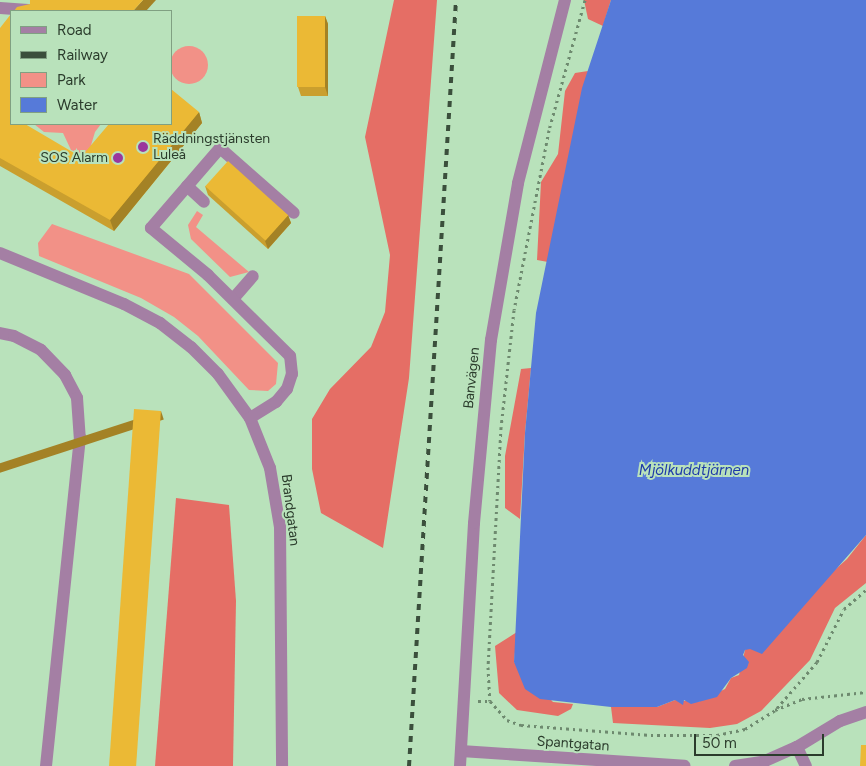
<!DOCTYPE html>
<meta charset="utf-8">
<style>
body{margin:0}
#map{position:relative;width:866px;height:766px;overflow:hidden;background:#b9e2bb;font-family:Figtree,sans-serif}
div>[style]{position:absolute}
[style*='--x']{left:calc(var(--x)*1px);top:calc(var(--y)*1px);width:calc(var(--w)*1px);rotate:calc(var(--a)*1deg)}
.green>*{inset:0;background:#f29187}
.round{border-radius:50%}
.forest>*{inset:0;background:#e56e65}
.water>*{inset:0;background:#567ad9}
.path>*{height:3px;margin-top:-1.5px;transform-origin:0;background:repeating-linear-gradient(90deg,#6e8a6f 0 2.5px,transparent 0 6.5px)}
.minor>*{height:12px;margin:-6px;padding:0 6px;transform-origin:6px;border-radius:6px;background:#a47fa4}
.rail>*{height:4px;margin-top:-2px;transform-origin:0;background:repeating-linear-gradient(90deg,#3b4f3c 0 6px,transparent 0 12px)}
.wall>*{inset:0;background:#ca9f2e}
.shaded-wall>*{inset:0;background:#a48225;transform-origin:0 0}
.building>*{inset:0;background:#ebb935;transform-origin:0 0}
.dots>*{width:14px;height:14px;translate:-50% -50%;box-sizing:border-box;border:2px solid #b9e2bb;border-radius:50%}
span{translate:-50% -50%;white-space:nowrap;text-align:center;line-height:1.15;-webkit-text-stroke:4px #b9e2bb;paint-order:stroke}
.poi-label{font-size:14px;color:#2b3c2c}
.left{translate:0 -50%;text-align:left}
.right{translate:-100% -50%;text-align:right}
.street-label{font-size:14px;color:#2b3c2c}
.water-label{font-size:15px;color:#1d3aa9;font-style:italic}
.legend{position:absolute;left:10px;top:10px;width:162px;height:115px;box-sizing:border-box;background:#b9e2bb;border:1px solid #80a082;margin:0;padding:6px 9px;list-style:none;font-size:15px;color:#2b3c2c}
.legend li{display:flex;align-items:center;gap:10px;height:25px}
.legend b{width:25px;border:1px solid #80a082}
.scale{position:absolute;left:694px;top:734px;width:130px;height:22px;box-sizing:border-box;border:2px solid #2b3c2c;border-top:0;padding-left:6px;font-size:15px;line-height:18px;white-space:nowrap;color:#2b3c2c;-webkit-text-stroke:4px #b9e2bb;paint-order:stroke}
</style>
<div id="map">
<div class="green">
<i class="round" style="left:170px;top:46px;width:38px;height:38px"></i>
<i style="clip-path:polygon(34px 124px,101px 124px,95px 132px,89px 152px,83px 154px,71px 150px,63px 133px,44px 132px)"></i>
<i style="clip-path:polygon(197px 211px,203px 215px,196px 227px,249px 272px,230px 277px,191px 239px,188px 225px)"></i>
<i style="clip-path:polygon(52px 224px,189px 274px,278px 363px,276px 384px,268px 391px,249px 390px,198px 336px,174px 317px,141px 298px,39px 256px,38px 243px)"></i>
</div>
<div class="forest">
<i style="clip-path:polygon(394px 0,437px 0,409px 378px,383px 548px,321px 513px,312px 469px,312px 419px,330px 389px,371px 347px,385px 312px,390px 255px,365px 137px)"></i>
<i style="clip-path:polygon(584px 0,611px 0,603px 26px,588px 19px)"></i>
<i style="clip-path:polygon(588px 71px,548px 262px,537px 260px,541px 182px,558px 154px,565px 91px,575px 73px)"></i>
<i style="clip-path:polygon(531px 368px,525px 433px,520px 519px,505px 508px,505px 456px,521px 369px)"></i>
<i style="clip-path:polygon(176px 498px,229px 505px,236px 601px,233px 766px,155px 766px)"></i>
<i style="clip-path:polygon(866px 535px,866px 583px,835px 608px,810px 660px,761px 711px,737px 724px,710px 728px,613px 723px,611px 707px,657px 707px,675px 700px,698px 702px,725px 689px,731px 678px,739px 675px,745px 650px,847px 559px)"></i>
<i style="clip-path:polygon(517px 632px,514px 662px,553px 702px,573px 704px,571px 709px,558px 716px,517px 710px,499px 693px,495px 646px)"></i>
</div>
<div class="water">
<i style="clip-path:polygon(611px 0,866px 0,866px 535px,762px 654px,750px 649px,745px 650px,743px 655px,749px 662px,747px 668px,731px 678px,717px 697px,691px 704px,684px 700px,683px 705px,675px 700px,657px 707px,611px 707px,540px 699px,525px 689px,514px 662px,525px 433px,536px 313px,582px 88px)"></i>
</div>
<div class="path">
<i style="--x:585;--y:0;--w:135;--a:105.5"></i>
<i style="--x:549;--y:130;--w:183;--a:101"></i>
<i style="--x:514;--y:310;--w:118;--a:96.3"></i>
<i style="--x:501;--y:427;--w:240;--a:93.1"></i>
<i style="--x:488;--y:667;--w:34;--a:87"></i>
<i style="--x:490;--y:701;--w:25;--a:48"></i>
<i style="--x:507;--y:720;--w:15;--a:20"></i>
<i style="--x:521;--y:725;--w:130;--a:4.4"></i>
<i style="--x:651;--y:735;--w:66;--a:0"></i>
<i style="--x:717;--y:735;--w:29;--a:-12"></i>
<i style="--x:745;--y:729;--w:36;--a:-32"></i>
<i style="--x:775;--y:710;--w:29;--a:-22"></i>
<i style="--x:802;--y:699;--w:64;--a:-6.2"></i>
<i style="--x:478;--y:701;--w:12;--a:0"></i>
<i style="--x:777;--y:708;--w:61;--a:-49"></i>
<i style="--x:817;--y:662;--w:59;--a:-63"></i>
<i style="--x:844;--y:609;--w:29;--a:-41"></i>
</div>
<div class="minor">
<i style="--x:0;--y:8;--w:28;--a:4"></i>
<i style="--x:187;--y:186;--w:23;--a:43"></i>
<i style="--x:0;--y:253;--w:134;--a:22.4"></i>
<i style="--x:124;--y:304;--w:41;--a:27.8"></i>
<i style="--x:160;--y:323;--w:39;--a:38"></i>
<i style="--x:191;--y:347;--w:38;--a:45"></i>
<i style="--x:218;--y:374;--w:54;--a:54"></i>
<i style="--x:250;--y:418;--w:54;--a:68.2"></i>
<i style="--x:270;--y:468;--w:60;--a:80.4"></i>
<i style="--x:280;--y:527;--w:239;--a:89.5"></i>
<i style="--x:233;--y:299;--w:30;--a:-49"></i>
<i style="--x:0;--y:333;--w:14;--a:12"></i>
<i style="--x:14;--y:336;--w:30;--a:27"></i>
<i style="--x:41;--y:350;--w:35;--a:46"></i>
<i style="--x:65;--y:375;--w:26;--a:62"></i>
<i style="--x:77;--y:398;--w:39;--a:86"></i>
<i style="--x:80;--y:437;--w:331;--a:95.9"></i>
<i style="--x:250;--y:418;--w:31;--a:-32"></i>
<i style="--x:276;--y:402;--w:17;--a:-50"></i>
<i style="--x:287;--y:389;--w:16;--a:-72"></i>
<i style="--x:292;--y:374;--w:18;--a:-96"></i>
<i style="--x:290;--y:356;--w:115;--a:-135.4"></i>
<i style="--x:208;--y:275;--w:74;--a:-140.5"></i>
<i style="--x:151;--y:228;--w:106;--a:-49.2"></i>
<i style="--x:220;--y:148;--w:98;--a:41.3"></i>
<i style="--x:797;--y:747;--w:21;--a:65"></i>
<i style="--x:461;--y:751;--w:224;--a:3.8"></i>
<i style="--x:460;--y:766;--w:243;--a:-86.7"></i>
<i style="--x:474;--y:523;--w:184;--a:-84.7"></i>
<i style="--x:491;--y:340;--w:159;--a:-80.2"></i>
<i style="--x:518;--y:183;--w:189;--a:-75.6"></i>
<i style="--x:735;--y:766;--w:30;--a:-9"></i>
<i style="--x:765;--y:761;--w:35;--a:-24"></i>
<i style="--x:797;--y:747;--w:50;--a:-31.2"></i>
<i style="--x:840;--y:721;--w:28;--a:-19"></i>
</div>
<div class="rail">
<i style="--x:409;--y:766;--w:767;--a:-86.49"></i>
</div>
<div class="wall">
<i style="clip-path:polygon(325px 16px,328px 24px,328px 96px,301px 96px,298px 87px)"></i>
<i style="clip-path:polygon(0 28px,11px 124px,81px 157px,199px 112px,202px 123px,114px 231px,0 166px)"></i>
<i style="clip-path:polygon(205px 186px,288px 215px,291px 223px,268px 249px,208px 195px)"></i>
</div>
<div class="shaded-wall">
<i style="clip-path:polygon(143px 0,156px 0,146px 11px,133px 11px)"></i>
<i style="clip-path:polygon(325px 16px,328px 24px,328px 96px,325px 87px)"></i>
<i style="clip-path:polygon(199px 112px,202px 123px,114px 231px,110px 220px)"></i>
<i style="clip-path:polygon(288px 215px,291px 223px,268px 249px,265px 241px)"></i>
<i style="left:161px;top:411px;width:9px;height:356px;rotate:72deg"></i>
</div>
<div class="building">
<i style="clip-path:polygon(30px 0,143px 0,133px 11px,14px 11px,17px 7px,30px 4px)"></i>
<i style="clip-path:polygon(11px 14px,11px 124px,25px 124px,81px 157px,109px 124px,171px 124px,171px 89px,199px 112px,110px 220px,0 158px,0 28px)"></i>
<i style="left:297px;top:16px;width:28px;height:71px"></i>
<i style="left:228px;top:161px;width:81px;height:34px;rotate:42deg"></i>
<i style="left:134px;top:409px;width:27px;height:358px;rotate:4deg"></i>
<i style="clip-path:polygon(861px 745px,866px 745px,866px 766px,860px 766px)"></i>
</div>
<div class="dots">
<i style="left:143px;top:147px;background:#9a379d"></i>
<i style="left:118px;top:158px;background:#9a379d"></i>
</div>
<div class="poi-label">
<span class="left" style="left:153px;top:147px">Räddningstjänsten<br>Luleå</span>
<span class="right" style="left:108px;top:158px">SOS Alarm</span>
</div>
<div class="street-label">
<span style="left:472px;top:378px;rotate:-84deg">Banvägen</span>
<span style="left:290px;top:510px;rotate:83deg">Brandgatan</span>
<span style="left:573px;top:744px;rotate:4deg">Spantgatan</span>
</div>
<div class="water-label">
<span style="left:694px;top:471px">Mjölkuddtjärnen</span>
</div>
<ul class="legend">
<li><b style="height:6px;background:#a47fa4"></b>Road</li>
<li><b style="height:6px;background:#3b4f3c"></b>Railway</li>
<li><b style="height:14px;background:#f29187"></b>Park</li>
<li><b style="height:14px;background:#567ad9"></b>Water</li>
</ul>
<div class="scale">50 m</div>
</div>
